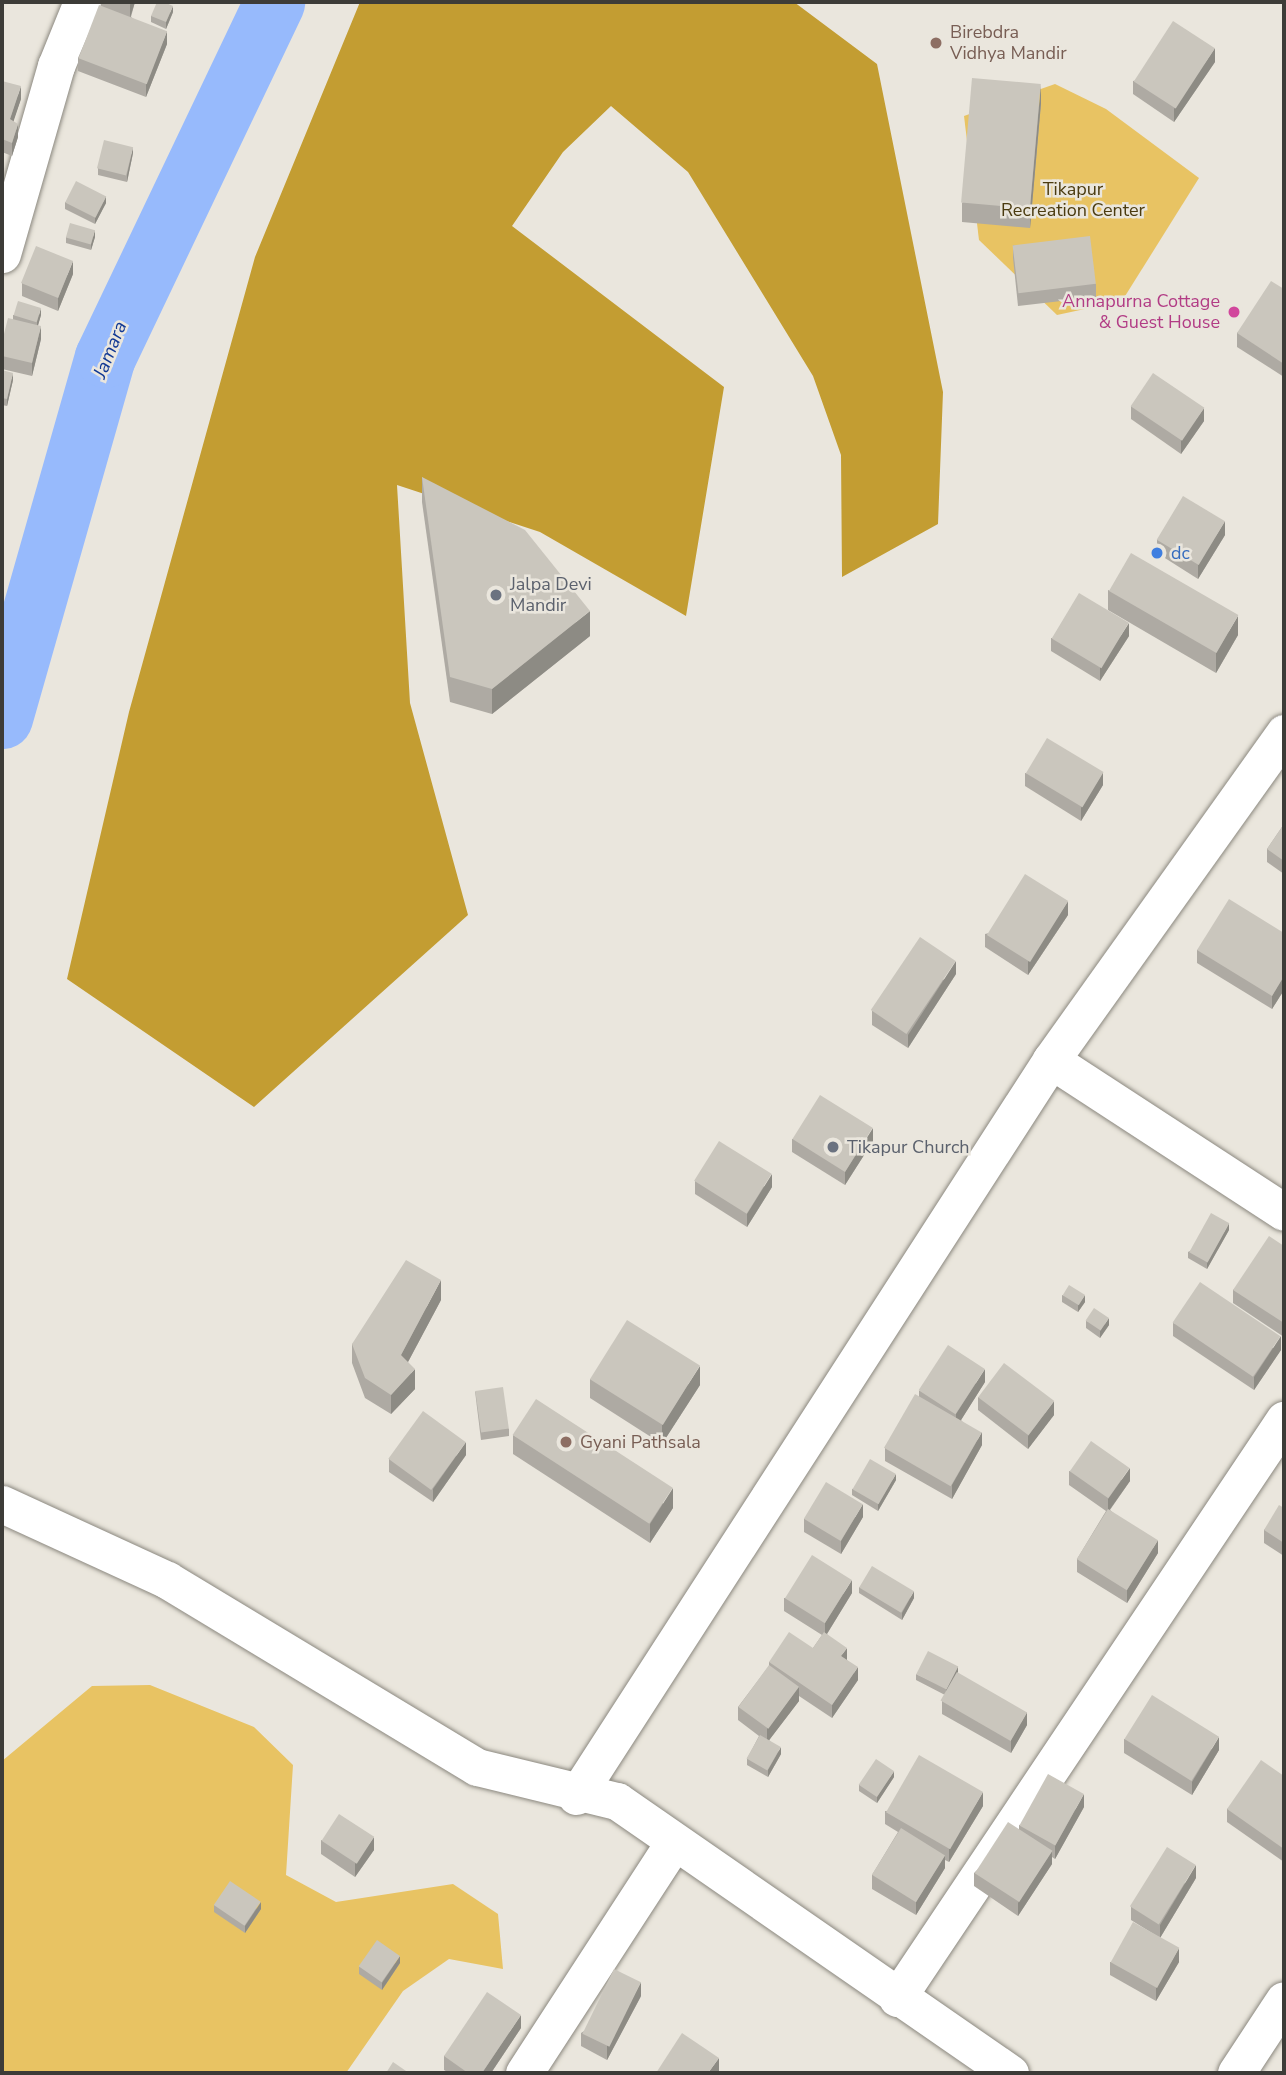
<!DOCTYPE html>
<style>
body{margin:0}
#map{position:relative;width:1286px;height:2075px;overflow:hidden;background:#eae6dd;font-family:"Nunito Sans",sans-serif}
div>[style]{position:absolute}
[style*='--x']{left:calc(var(--x)*1px);top:calc(var(--y)*1px);width:calc(var(--w)*1px);rotate:calc(var(--a)*1deg)}
.green>*{inset:0;background:#e8c363}
.forest>*{inset:0;background:#c39d32}
.river>*{height:61px;margin:-30.5px;padding:0 30.5px;transform-origin:30.5px;border-radius:30.5px;background:#97bafc}
.roads{filter:drop-shadow(0 0 2px #8b887f) drop-shadow(0 0 2px #8b887f)}
.minor>*{height:37px;margin:-18.5px;padding:0 18.5px;transform-origin:18.5px;border-radius:18.5px;background:#fff}
.wall>*{inset:0;background:#aeaaa3}
.shaded-wall>*{inset:0;background:#8d8b84}
.building>*{inset:0;background:#cac6bd;transform-origin:0 0}
.dots>*{width:19px;height:19px;translate:-50% -50%;box-sizing:border-box;border:4px solid #eae6dd;border-radius:50%}
span{translate:-50% -50%;white-space:nowrap;text-align:center;line-height:1.15;-webkit-text-stroke:5px #eae6dd;paint-order:stroke}
.education-label{font-size:18px;color:#785e54}
.left{translate:0 -50%;text-align:left}
.park-label{font-size:18px;color:#4b3b0f}
.hotel-label{font-size:18px;color:#b23c85}
.right{translate:-100% -50%;text-align:right}
.shop-label{font-size:18px;color:#366cbe}
.worship-label{font-size:18px;color:#5b616d}
.water-label{font-size:19px;color:#103894;font-style:italic}
.frame{position:absolute;inset:0;border:4px solid #3d3c38;pointer-events:none}
</style>
<div id="map">
<div class="green">
<i style="clip-path:polygon(1055px 84px,1106px 109px,1199px 178px,1122px 301px,1057px 315px,979px 240px,964px 116px)"></i>
<i style="clip-path:polygon(150px 1685px,254px 1727px,293px 1765px,286px 1875px,336px 1902px,453px 1884px,498px 1914px,503px 1969px,449px 1959px,403px 1991px,346px 2073px,2px 2073px,2px 1761px,92px 1686px)"></i>
</div>
<div class="forest">
<i style="clip-path:polygon(360px 2px,794px 2px,877px 64px,943px 392px,938px 524px,842px 577px,841px 455px,813px 376px,688px 172px,611px 106px,563px 152px,512px 226px,724px 387px,686px 616px,540px 532px,397px 485px,410px 703px,468px 915px,254px 1107px,67px 979px,129px 712px,255px 257px)"></i>
</div>
<div class="river">
<i style="--x:2;--y:718;--w:375;--a:-74.1"></i>
<i style="--x:105;--y:357;--w:393;--a:-64.5"></i>
</div>
<div class="roads">
<div class="minor">
<i style="--x:2;--y:254;--w:196;--a:-74"></i>
<i style="--x:56;--y:66;--w:69;--a:-67.9"></i>
<i style="--x:1051;--y:1060;--w:278;--a:33.1"></i>
<i style="--x:2;--y:1504;--w:182;--a:24.7"></i>
<i style="--x:167;--y:1580;--w:362;--a:31.1"></i>
<i style="--x:477;--y:1767;--w:144;--a:13.7"></i>
<i style="--x:617;--y:1801;--w:478;--a:34.7"></i>
<i style="--x:576;--y:1796;--w:876;--a:-57.16"></i>
<i style="--x:1051;--y:1060;--w:402;--a:-54.5"></i>
<i style="--x:897;--y:1998;--w:696;--a:-56.2"></i>
<i style="--x:524;--y:2073;--w:275;--a:-57"></i>
<i style="--x:1236;--y:2073;--w:87;--a:-56.7"></i>
</div>
</div>
<div class="wall">
<i style="clip-path:polygon(101px 2px,135px 2px,131px 17px,167px 44px,146px 97px,78px 71px,78px 58px,101px 5px)"></i>
<i style="clip-path:polygon(173px 12px,166px 29px,151px 22px,151px 16px)"></i>
<i style="clip-path:polygon(1215px 62px,1174px 122px,1133px 94px,1133px 81px)"></i>
<i style="clip-path:polygon(2px 81px,21px 99px,13px 121px,18px 137px,12px 156px,2px 152px)"></i>
<i style="clip-path:polygon(1041px 103px,1030px 228px,962px 222px,962px 203px)"></i>
<i style="clip-path:polygon(133px 153px,127px 182px,98px 175px,98px 168px)"></i>
<i style="clip-path:polygon(65px 202px,106px 203px,95px 224px,65px 209px)"></i>
<i style="clip-path:polygon(66px 237px,95px 237px,91px 250px,66px 243px)"></i>
<i style="clip-path:polygon(1013px 245px,1096px 284px,1096px 297px,1018px 306px,1013px 258px)"></i>
<i style="clip-path:polygon(73px 274px,58px 311px,22px 296px,22px 283px)"></i>
<i style="clip-path:polygon(1284px 289px,1284px 377px,1237px 347px,1237px 333px)"></i>
<i style="clip-path:polygon(13px 315px,41px 315px,38px 325px,41px 339px,32px 376px,2px 369px,2px 342px,13px 319px)"></i>
<i style="clip-path:polygon(2px 370px,13px 380px,7px 406px,2px 405px)"></i>
<i style="clip-path:polygon(1131px 406px,1204px 421px,1181px 454px,1131px 419px)"></i>
<i style="clip-path:polygon(422px 477px,590px 636px,492px 714px,450px 702px,422px 502px)"></i>
<i style="clip-path:polygon(1225px 535px,1198px 579px,1157px 553px,1157px 540px)"></i>
<i style="clip-path:polygon(1108px 590px,1238px 635px,1216px 673px,1108px 610px)"></i>
<i style="clip-path:polygon(1129px 636px,1100px 681px,1051px 651px,1051px 638px)"></i>
<i style="clip-path:polygon(1025px 773px,1103px 785px,1081px 821px,1025px 786px)"></i>
<i style="clip-path:polygon(1284px 824px,1284px 874px,1267px 862px,1267px 849px)"></i>
<i style="clip-path:polygon(1068px 915px,1028px 975px,985px 947px,985px 934px)"></i>
<i style="clip-path:polygon(1284px 933px,1284px 990px,1272px 1009px,1197px 963px,1197px 950px)"></i>
<i style="clip-path:polygon(956px 974px,908px 1048px,872px 1025px,872px 1011px)"></i>
<i style="clip-path:polygon(792px 1139px,873px 1141px,845px 1185px,792px 1152px)"></i>
<i style="clip-path:polygon(695px 1181px,772px 1187px,747px 1227px,695px 1194px)"></i>
<i style="clip-path:polygon(1229px 1230px,1207px 1269px,1188px 1258px,1188px 1252px)"></i>
<i style="clip-path:polygon(1284px 1246px,1284px 1337px,1233px 1303px,1233px 1290px)"></i>
<i style="clip-path:polygon(1062px 1295px,1085px 1302px,1078px 1312px,1062px 1302px)"></i>
<i style="clip-path:polygon(441px 1300px,408px 1362px,415px 1389px,391px 1414px,365px 1398px,352px 1363px,352px 1344px)"></i>
<i style="clip-path:polygon(1086px 1321px,1109px 1325px,1100px 1338px,1086px 1328px)"></i>
<i style="clip-path:polygon(1173px 1323px,1281px 1350px,1254px 1390px,1173px 1336px)"></i>
<i style="clip-path:polygon(590px 1379px,700px 1385px,662px 1444px,590px 1398px)"></i>
<i style="clip-path:polygon(985px 1382px,961px 1420px,982px 1445px,952px 1499px,885px 1461px,885px 1448px,919px 1396px,919px 1391px)"></i>
<i style="clip-path:polygon(475px 1391px,509px 1429px,509px 1436px,481px 1440px)"></i>
<i style="clip-path:polygon(978px 1397px,1054px 1415px,1028px 1449px,978px 1410px)"></i>
<i style="clip-path:polygon(513px 1435px,673px 1508px,650px 1543px,513px 1454px)"></i>
<i style="clip-path:polygon(466px 1455px,433px 1502px,389px 1472px,389px 1459px)"></i>
<i style="clip-path:polygon(1069px 1471px,1130px 1481px,1110px 1510px,1158px 1553px,1127px 1603px,1077px 1572px,1077px 1559px,1106px 1511px,1069px 1485px)"></i>
<i style="clip-path:polygon(896px 1480px,878px 1511px,852px 1495px,852px 1489px)"></i>
<i style="clip-path:polygon(1284px 1508px,1284px 1556px,1264px 1543px,1264px 1530px)"></i>
<i style="clip-path:polygon(863px 1517px,841px 1554px,804px 1532px,804px 1519px)"></i>
<i style="clip-path:polygon(859px 1587px,914px 1598px,902px 1620px,859px 1593px)"></i>
<i style="clip-path:polygon(852px 1593px,827px 1634px,847px 1660px,858px 1680px,832px 1718px,799px 1696px,799px 1701px,769px 1740px,781px 1754px,768px 1777px,747px 1765px,747px 1759px,759px 1736px,738px 1720px,738px 1707px,769px 1666px,769px 1662px,813px 1648px,822px 1635px,784px 1611px,784px 1598px)"></i>
<i style="clip-path:polygon(916px 1674px,1027px 1725px,1011px 1753px,942px 1714px,942px 1701px,945px 1695px,916px 1680px)"></i>
<i style="clip-path:polygon(1124px 1739px,1219px 1750px,1192px 1795px,1124px 1753px)"></i>
<i style="clip-path:polygon(1284px 1776px,1284px 1862px,1227px 1822px,1227px 1809px)"></i>
<i style="clip-path:polygon(894px 1777px,877px 1803px,859px 1791px,859px 1785px)"></i>
<i style="clip-path:polygon(983px 1806px,949px 1862px,945px 1860px,945px 1868px,916px 1915px,872px 1889px,872px 1875px,898px 1832px,885px 1824px,885px 1811px)"></i>
<i style="clip-path:polygon(1084px 1807px,1055px 1859px,1052px 1857px,1052px 1864px,1018px 1916px,974px 1886px,974px 1873px,1019px 1829px,1019px 1825px)"></i>
<i style="clip-path:polygon(321px 1840px,374px 1850px,355px 1877px,321px 1854px)"></i>
<i style="clip-path:polygon(1196px 1878px,1160px 1938px,1131px 1920px,1131px 1907px)"></i>
<i style="clip-path:polygon(214px 1905px,261px 1909px,245px 1933px,214px 1912px)"></i>
<i style="clip-path:polygon(1110px 1962px,1179px 1962px,1156px 2001px,1110px 1975px)"></i>
<i style="clip-path:polygon(400px 1963px,382px 1990px,359px 1974px,359px 1967px)"></i>
<i style="clip-path:polygon(641px 1996px,607px 2060px,581px 2046px,581px 2033px)"></i>
<i style="clip-path:polygon(521px 2028px,491px 2073px,449px 2073px,444px 2070px,444px 2056px)"></i>
</div>
<div class="shaded-wall">
<i style="clip-path:polygon(131px 2px,135px 2px,130px 18px,130px 5px)"></i>
<i style="clip-path:polygon(173px 6px,173px 12px,166px 29px,166px 22px)"></i>
<i style="clip-path:polygon(167px 31px,167px 44px,146px 97px,146px 84px)"></i>
<i style="clip-path:polygon(1215px 48px,1215px 62px,1174px 122px,1174px 109px)"></i>
<i style="clip-path:polygon(1041px 84px,1041px 103px,1030px 228px,1030px 208px)"></i>
<i style="clip-path:polygon(21px 86px,21px 99px,10px 132px,10px 119px)"></i>
<i style="clip-path:polygon(18px 124px,18px 137px,12px 156px,12px 143px)"></i>
<i style="clip-path:polygon(133px 147px,133px 153px,127px 182px,127px 175px)"></i>
<i style="clip-path:polygon(106px 196px,106px 203px,95px 224px,95px 218px)"></i>
<i style="clip-path:polygon(95px 230px,95px 237px,91px 250px,91px 244px)"></i>
<i style="clip-path:polygon(73px 261px,73px 274px,58px 311px,58px 298px)"></i>
<i style="clip-path:polygon(41px 308px,41px 315px,37px 329px,37px 322px)"></i>
<i style="clip-path:polygon(41px 326px,41px 339px,32px 376px,32px 363px)"></i>
<i style="clip-path:polygon(13px 373px,13px 380px,7px 406px,7px 399px)"></i>
<i style="clip-path:polygon(1204px 408px,1204px 421px,1181px 454px,1181px 440px)"></i>
<i style="clip-path:polygon(1225px 521px,1225px 535px,1198px 579px,1198px 565px)"></i>
<i style="clip-path:polygon(590px 611px,590px 636px,492px 714px,492px 689px)"></i>
<i style="clip-path:polygon(1238px 616px,1238px 635px,1216px 673px,1216px 653px)"></i>
<i style="clip-path:polygon(1129px 623px,1129px 636px,1100px 681px,1100px 668px)"></i>
<i style="clip-path:polygon(1103px 772px,1103px 785px,1081px 821px,1081px 808px)"></i>
<i style="clip-path:polygon(1068px 901px,1068px 915px,1028px 975px,1028px 962px)"></i>
<i style="clip-path:polygon(956px 961px,956px 974px,908px 1048px,908px 1035px)"></i>
<i style="clip-path:polygon(1284px 976px,1284px 990px,1272px 1009px,1272px 996px)"></i>
<i style="clip-path:polygon(873px 1128px,873px 1141px,845px 1185px,845px 1172px)"></i>
<i style="clip-path:polygon(772px 1174px,772px 1187px,747px 1227px,747px 1214px)"></i>
<i style="clip-path:polygon(1229px 1223px,1229px 1230px,1207px 1269px,1207px 1263px)"></i>
<i style="clip-path:polygon(441px 1280px,441px 1300px,401px 1375px,401px 1355px)"></i>
<i style="clip-path:polygon(1085px 1295px,1085px 1302px,1078px 1312px,1078px 1305px)"></i>
<i style="clip-path:polygon(1109px 1318px,1109px 1325px,1100px 1338px,1100px 1331px)"></i>
<i style="clip-path:polygon(1281px 1336px,1281px 1350px,1254px 1390px,1254px 1377px)"></i>
<i style="clip-path:polygon(700px 1366px,700px 1385px,662px 1444px,662px 1425px)"></i>
<i style="clip-path:polygon(415px 1369px,415px 1389px,391px 1414px,391px 1395px)"></i>
<i style="clip-path:polygon(985px 1369px,985px 1382px,956px 1428px,956px 1414px)"></i>
<i style="clip-path:polygon(1054px 1401px,1054px 1415px,1028px 1449px,1028px 1436px)"></i>
<i style="clip-path:polygon(982px 1432px,982px 1445px,952px 1499px,952px 1485px)"></i>
<i style="clip-path:polygon(466px 1442px,466px 1455px,433px 1502px,433px 1489px)"></i>
<i style="clip-path:polygon(1130px 1468px,1130px 1481px,1108px 1512px,1108px 1499px)"></i>
<i style="clip-path:polygon(896px 1474px,896px 1480px,878px 1511px,878px 1504px)"></i>
<i style="clip-path:polygon(673px 1488px,673px 1508px,650px 1543px,650px 1524px)"></i>
<i style="clip-path:polygon(863px 1504px,863px 1517px,841px 1554px,841px 1541px)"></i>
<i style="clip-path:polygon(1158px 1540px,1158px 1553px,1127px 1603px,1127px 1590px)"></i>
<i style="clip-path:polygon(852px 1580px,852px 1593px,825px 1637px,825px 1623px)"></i>
<i style="clip-path:polygon(914px 1591px,914px 1598px,902px 1620px,902px 1613px)"></i>
<i style="clip-path:polygon(847px 1648px,847px 1661px,841px 1656px)"></i>
<i style="clip-path:polygon(958px 1666px,958px 1673px,946px 1696px,946px 1689px)"></i>
<i style="clip-path:polygon(858px 1667px,858px 1680px,832px 1718px,832px 1705px)"></i>
<i style="clip-path:polygon(799px 1687px,799px 1701px,767px 1743px,767px 1729px)"></i>
<i style="clip-path:polygon(1027px 1712px,1027px 1725px,1011px 1753px,1011px 1740px)"></i>
<i style="clip-path:polygon(1219px 1737px,1219px 1750px,1192px 1795px,1192px 1782px)"></i>
<i style="clip-path:polygon(781px 1747px,781px 1754px,768px 1777px,768px 1770px)"></i>
<i style="clip-path:polygon(894px 1771px,894px 1777px,877px 1803px,877px 1797px)"></i>
<i style="clip-path:polygon(983px 1792px,983px 1806px,949px 1862px,949px 1849px)"></i>
<i style="clip-path:polygon(1084px 1794px,1084px 1807px,1055px 1859px,1055px 1846px)"></i>
<i style="clip-path:polygon(374px 1837px,374px 1850px,355px 1877px,355px 1864px)"></i>
<i style="clip-path:polygon(1052px 1851px,1052px 1864px,1018px 1916px,1018px 1903px)"></i>
<i style="clip-path:polygon(945px 1855px,945px 1868px,916px 1915px,916px 1902px)"></i>
<i style="clip-path:polygon(1196px 1865px,1196px 1878px,1160px 1938px,1160px 1925px)"></i>
<i style="clip-path:polygon(261px 1902px,261px 1909px,245px 1933px,245px 1926px)"></i>
<i style="clip-path:polygon(1179px 1948px,1179px 1962px,1156px 2001px,1156px 1988px)"></i>
<i style="clip-path:polygon(400px 1956px,400px 1963px,382px 1990px,382px 1983px)"></i>
<i style="clip-path:polygon(641px 1982px,641px 1996px,607px 2060px,607px 2046px)"></i>
<i style="clip-path:polygon(521px 2015px,521px 2028px,491px 2073px,482px 2073px)"></i>
<i style="clip-path:polygon(719px 2058px,719px 2071px,717px 2073px,708px 2073px)"></i>
</div>
<div class="building">
<i style="clip-path:polygon(157px 2px,164px 2px,173px 6px,166px 22px,151px 16px)"></i>
<i style="left:99px;top:5px;width:73px;height:57px;rotate:21deg"></i>
<i style="left:1173px;top:21px;width:50px;height:72px;rotate:33deg"></i>
<i style="left:972px;top:78px;width:69px;height:125px;rotate:5deg"></i>
<i style="clip-path:polygon(2px 81px,21px 86px,10px 119px,18px 124px,12px 143px,2px 139px)"></i>
<i style="left:104px;top:140px;width:30px;height:29px;rotate:14deg"></i>
<i style="left:76px;top:181px;width:34px;height:24px;rotate:27deg"></i>
<i style="left:70px;top:223px;width:26px;height:15px;rotate:16deg"></i>
<i style="left:1090px;top:236px;width:48px;height:78px;rotate:83deg"></i>
<i style="left:36px;top:246px;width:40px;height:40px;rotate:22deg"></i>
<i style="clip-path:polygon(1271px 281px,1284px 289px,1284px 364px,1237px 333px)"></i>
<i style="left:18px;top:301px;width:24px;height:15px;rotate:17deg"></i>
<i style="clip-path:polygon(8px 318px,41px 326px,32px 363px,2px 356px,2px 342px)"></i>
<i style="clip-path:polygon(2px 370px,13px 373px,7px 399px,2px 398px)"></i>
<i style="left:1153px;top:373px;width:62px;height:40px;rotate:34deg"></i>
<i style="clip-path:polygon(422px 477px,525px 530px,590px 611px,492px 689px,450px 677px)"></i>
<i style="left:1183px;top:496px;width:49px;height:51px;rotate:31deg"></i>
<i style="left:1131px;top:553px;width:124px;height:44px;rotate:30deg"></i>
<i style="left:1079px;top:593px;width:58px;height:53px;rotate:31deg"></i>
<i style="left:1047px;top:738px;width:66px;height:41px;rotate:31deg"></i>
<i style="clip-path:polygon(1284px 824px,1284px 861px,1267px 849px)"></i>
<i style="left:1025px;top:874px;width:51px;height:72px;rotate:32deg"></i>
<i style="clip-path:polygon(1229px 899px,1284px 933px,1284px 976px,1272px 996px,1197px 950px)"></i>
<i style="left:920px;top:937px;width:43px;height:88px;rotate:34deg"></i>
<i style="left:820px;top:1095px;width:62px;height:52px;rotate:32deg"></i>
<i style="left:719px;top:1141px;width:62px;height:47px;rotate:32deg"></i>
<i style="left:1211px;top:1213px;width:21px;height:45px;rotate:29deg"></i>
<i style="clip-path:polygon(1269px 1236px,1284px 1246px,1284px 1323px,1233px 1290px)"></i>
<i style="clip-path:polygon(406px 1260px,441px 1280px,401px 1355px,415px 1369px,391px 1395px,365px 1378px,352px 1344px)"></i>
<i style="left:1200px;top:1282px;width:97px;height:49px;rotate:34deg"></i>
<i style="left:1069px;top:1285px;width:19px;height:12px;rotate:32deg"></i>
<i style="left:1094px;top:1308px;width:18px;height:15px;rotate:34deg"></i>
<i style="left:627px;top:1320px;width:86px;height:70px;rotate:32deg"></i>
<i style="left:948px;top:1345px;width:44px;height:54px;rotate:33deg"></i>
<i style="left:1004px;top:1363px;width:63px;height:43px;rotate:37deg"></i>
<i style="left:503px;top:1387px;width:42px;height:28px;rotate:82deg"></i>
<i style="left:915px;top:1394px;width:77px;height:62px;rotate:30deg"></i>
<i style="left:536px;top:1399px;width:163px;height:43px;rotate:33deg"></i>
<i style="left:423px;top:1411px;width:53px;height:59px;rotate:36deg"></i>
<i style="left:1091px;top:1441px;width:47px;height:37px;rotate:35deg"></i>
<i style="left:870px;top:1459px;width:30px;height:35px;rotate:30deg"></i>
<i style="left:826px;top:1482px;width:43px;height:43px;rotate:31deg"></i>
<i style="clip-path:polygon(1279px 1505px,1284px 1508px,1284px 1543px,1264px 1530px)"></i>
<i style="left:1108px;top:1509px;width:59px;height:59px;rotate:32deg"></i>
<i style="left:812px;top:1555px;width:47px;height:51px;rotate:32deg"></i>
<i style="left:872px;top:1566px;width:49px;height:25px;rotate:31deg"></i>
<i style="clip-path:polygon(789px 1632px,813px 1648px,824px 1632px,847px 1648px,841px 1656px,858px 1667px,832px 1705px,769px 1662px)"></i>
<i style="left:928px;top:1651px;width:34px;height:26px;rotate:27deg"></i>
<i style="left:769px;top:1665px;width:37px;height:52px;rotate:36deg"></i>
<i style="left:957px;top:1672px;width:81px;height:33px;rotate:30deg"></i>
<i style="left:1152px;top:1695px;width:79px;height:52px;rotate:32deg"></i>
<i style="left:760px;top:1735px;width:24px;height:27px;rotate:30deg"></i>
<i style="left:919px;top:1755px;width:74px;height:66px;rotate:30deg"></i>
<i style="left:876px;top:1759px;width:22px;height:31px;rotate:34deg"></i>
<i style="clip-path:polygon(1261px 1760px,1284px 1776px,1284px 1849px,1227px 1809px)"></i>
<i style="left:1048px;top:1774px;width:41px;height:59px;rotate:29deg"></i>
<i style="left:339px;top:1814px;width:42px;height:32px;rotate:33deg"></i>
<i style="left:1008px;top:1822px;width:53px;height:61px;rotate:33deg"></i>
<i style="left:901px;top:1828px;width:52px;height:55px;rotate:32deg"></i>
<i style="left:1167px;top:1847px;width:34px;height:70px;rotate:32deg"></i>
<i style="left:230px;top:1881px;width:37px;height:29px;rotate:34deg"></i>
<i style="left:1133px;top:1922px;width:53px;height:46px;rotate:29deg"></i>
<i style="left:377px;top:1940px;width:28px;height:32px;rotate:35deg"></i>
<i style="left:614px;top:1969px;width:30px;height:72px;rotate:26deg"></i>
<i style="clip-path:polygon(487px 1992px,521px 2015px,482px 2073px,468px 2073px,444px 2056px)"></i>
<i style="clip-path:polygon(682px 2033px,719px 2058px,708px 2073px,656px 2073px)"></i>
<i style="clip-path:polygon(393px 2062px,409px 2073px,386px 2073px)"></i>
</div>
<div class="dots">
<i style="left:936px;top:43px;background:#8d6e63"></i>
<i style="left:1234px;top:312px;background:#d1479c"></i>
<i style="left:1157px;top:553px;background:#3f7fe0"></i>
<i style="left:496px;top:595px;background:#6b7280"></i>
<i style="left:833px;top:1147px;background:#6b7280"></i>
<i style="left:566px;top:1442px;background:#8d6e63"></i>
</div>
<div class="education-label">
<span class="left" style="left:950px;top:43px">Birebdra<br>Vidhya Mandir</span>
<span class="left" style="left:580px;top:1442px">Gyani Pathsala</span>
</div>
<div class="park-label">
<span style="left:1073px;top:200px">Tikapur<br>Recreation Center</span>
</div>
<div class="hotel-label">
<span class="right" style="left:1220px;top:312px">Annapurna Cottage<br>&amp; Guest House</span>
</div>
<div class="shop-label">
<span class="left" style="left:1171px;top:553px">dc</span>
</div>
<div class="worship-label">
<span class="left" style="left:510px;top:595px">Jalpa Devi<br>Mandir</span>
<span class="left" style="left:847px;top:1147px">Tikapur Church</span>
</div>
<div class="water-label">
<span style="left:111px;top:350px;rotate:-68deg">Jamara</span>
</div>
<div class="frame"></div>
</div>
